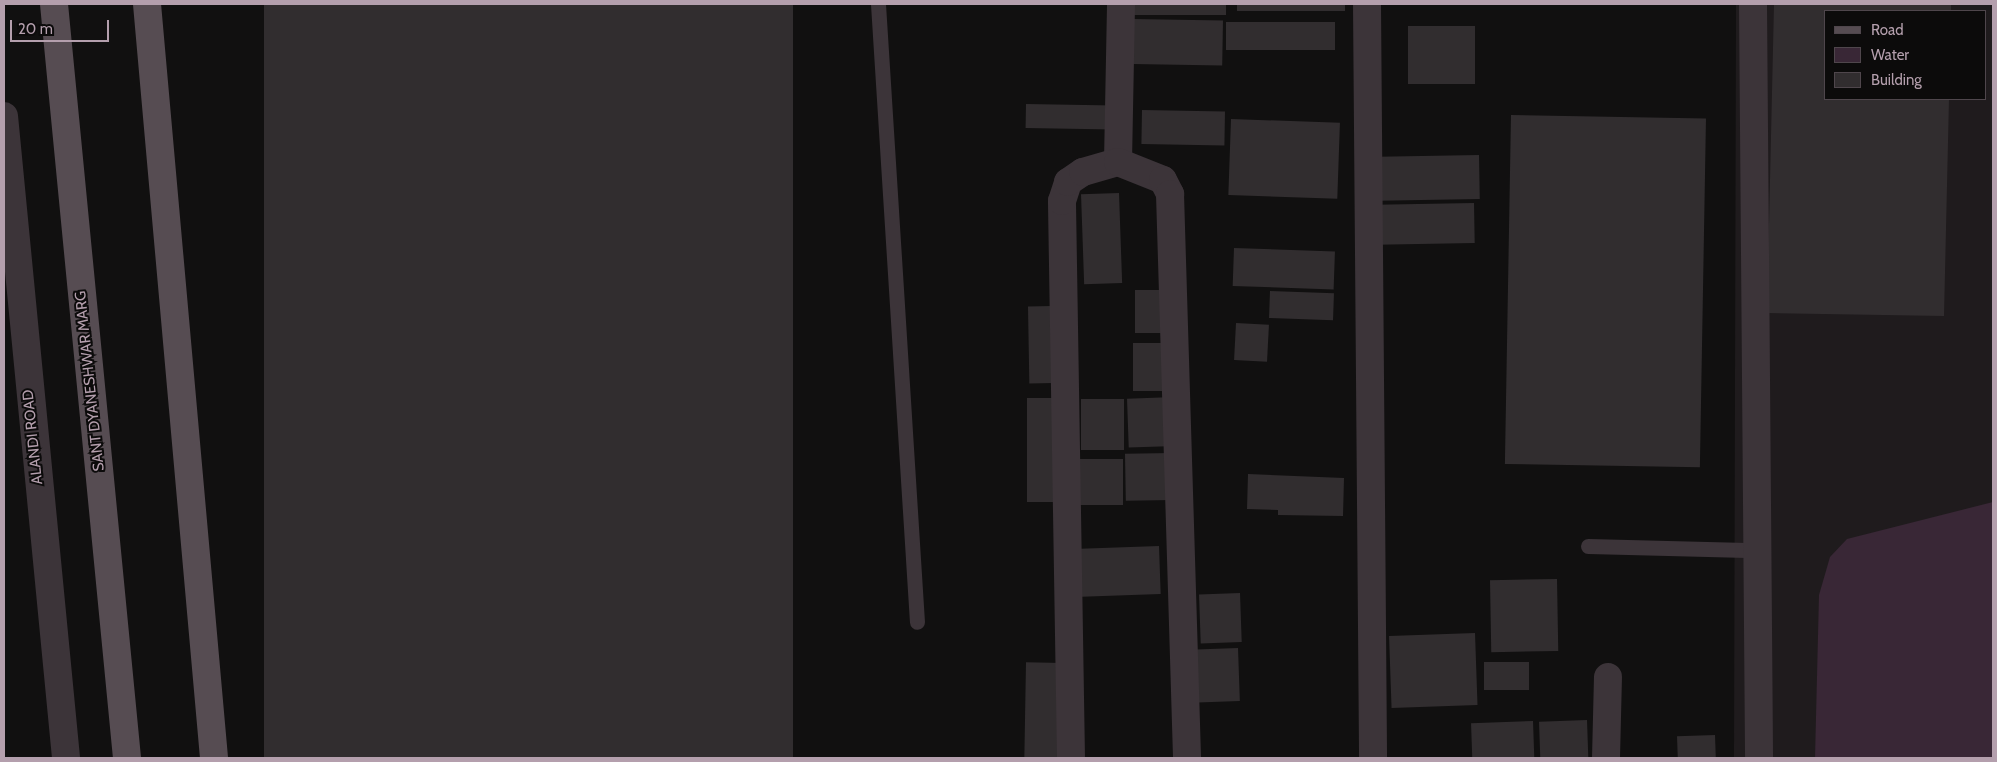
<!DOCTYPE html>
<style>
body{margin:0}
#map{position:relative;width:1997px;height:762px;overflow:hidden;background:#111010;font-family:Cabin,sans-serif}
div>[style]{position:absolute}
[style*='--x']{left:calc(var(--x)*1px);top:calc(var(--y)*1px);width:calc(var(--w)*1px);rotate:calc(var(--a)*1deg)}
.built>*{inset:0;background:#1f1b1d}
.water>*{inset:0;background:#392736}
.building>*{inset:0;background:#312d2f;transform-origin:0 0}
.service>*{height:15px;margin:-7.5px;padding:0 7.5px;transform-origin:7.5px;border-radius:7.5px;background:#3c3439}
.minor>*{height:28px;margin:-14px;padding:0 14px;transform-origin:14px;border-radius:14px;background:#3c3439}
.tertiary>*{height:28px;margin:-14px;padding:0 14px;transform-origin:14px;border-radius:14px;background:#3c3439}
.primary>*{height:28px;margin:-14px;padding:0 14px;transform-origin:14px;border-radius:14px;background:#564c52}
span{translate:-50% -50%;white-space:nowrap;text-align:center;line-height:1.15;-webkit-text-stroke:4px #0c0b0b;paint-order:stroke}
.street-label{font-size:15px;color:#b49fad}
.frame{position:absolute;inset:0;border:5px solid #b49fad;pointer-events:none}
.legend{position:absolute;left:1824px;top:10px;width:162px;height:90px;box-sizing:border-box;background:#0c0b0b;border:1px solid #4f464c;margin:0;padding:6px 9px;list-style:none;font-size:15px;color:#b49fad}
.legend li{display:flex;align-items:center;gap:10px;height:25px}
.legend b{width:25px;border:1px solid #4f464c}
.scale{position:absolute;left:10px;top:20px;width:99px;height:22px;box-sizing:border-box;border:2px solid #b49fad;border-top:0;padding-left:6px;font-size:15px;line-height:18px;white-space:nowrap;color:#b49fad;-webkit-text-stroke:4px #0c0b0b;paint-order:stroke}
</style>
<div id="map">
<div class="built">
<i style="clip-path:polygon(evenodd,1736px 4px,1993px 4px,1993px 758px,1734px 758px,1736px 4px,1826px 11px,1986px 11px,1986px 99px,1826px 99px,1826px 11px)"></i>
</div>
<div class="water">
<i style="clip-path:polygon(1993px 502px,1993px 758px,1815px 758px,1819px 595px,1830px 557px,1847px 539px)"></i>
</div>
<div class="building">
<i style="left:264px;top:4px;width:529px;height:758px"></i>
<i style="left:1132px;top:4px;width:94px;height:11px"></i>
<i style="left:1237px;top:4px;width:108px;height:7px"></i>
<i style="clip-path:polygon(1774px 4px,1951px 4px,1951px 11px,1826px 11px,1826px 99px,1949px 99px,1944px 316px,1767px 313px)"></i>
<i style="left:1133px;top:19px;width:90px;height:45px;rotate:1deg"></i>
<i style="left:1335px;top:22px;width:28px;height:109px;rotate:90deg"></i>
<i style="left:1408px;top:26px;width:67px;height:58px"></i>
<i style="left:1026px;top:104px;width:88px;height:24px;rotate:1deg"></i>
<i style="left:1142px;top:110px;width:83px;height:34px;rotate:1deg"></i>
<i style="left:1511px;top:115px;width:195px;height:349px;rotate:1deg"></i>
<i style="left:1231px;top:119px;width:109px;height:76px;rotate:2deg"></i>
<i style="left:1479px;top:155px;width:44px;height:101px;rotate:89deg"></i>
<i style="left:1119px;top:193px;width:90px;height:38px;rotate:88deg"></i>
<i style="left:1474px;top:203px;width:40px;height:98px;rotate:89deg"></i>
<i style="left:1234px;top:248px;width:101px;height:38px;rotate:2deg"></i>
<i style="left:1135px;top:290px;width:35px;height:43px"></i>
<i style="left:1270px;top:291px;width:64px;height:27px;rotate:2deg"></i>
<i style="left:1052px;top:306px;width:77px;height:24px;rotate:89deg"></i>
<i style="left:1236px;top:323px;width:33px;height:37px;rotate:3deg"></i>
<i style="left:1133px;top:343px;width:37px;height:48px"></i>
<i style="left:1174px;top:397px;width:49px;height:47px;rotate:88deg"></i>
<i style="left:1027px;top:398px;width:26px;height:104px"></i>
<i style="left:1124px;top:399px;width:51px;height:43px;rotate:90deg"></i>
<i style="left:1172px;top:453px;width:47px;height:47px;rotate:89deg"></i>
<i style="left:1077px;top:459px;width:46px;height:46px"></i>
<i style="clip-path:polygon(1248px 474px,1344px 478px,1343px 516px,1278px 515px,1278px 510px,1247px 509px)"></i>
<i style="left:1159px;top:546px;width:48px;height:86px;rotate:88deg"></i>
<i style="left:1557px;top:579px;width:72px;height:67px;rotate:89deg"></i>
<i style="left:1240px;top:593px;width:49px;height:41px;rotate:88deg"></i>
<i style="left:1475px;top:633px;width:72px;height:86px;rotate:88deg"></i>
<i style="left:1238px;top:648px;width:53px;height:49px;rotate:88deg"></i>
<i style="left:1484px;top:662px;width:45px;height:28px"></i>
<i style="left:1063px;top:663px;width:95px;height:37px;rotate:91deg"></i>
<i style="left:1587px;top:720px;width:38px;height:48px;rotate:88deg"></i>
<i style="left:1533px;top:721px;width:37px;height:62px;rotate:88deg"></i>
<i style="left:1715px;top:735px;width:23px;height:38px;rotate:88deg"></i>
</div>
<div class="service">
<i style="--x:878;--y:4;--w:619;--a:86.39"></i>
<i style="--x:1588;--y:546;--w:169;--a:1.4"></i>
</div>
<div class="minor">
<i style="--x:1367;--y:4;--w:754;--a:89.54"></i>
<i style="--x:1753;--y:4;--w:754;--a:89.54"></i>
<i style="--x:1118;--y:162;--w:158;--a:-88.9"></i>
<i style="--x:1071;--y:758;--w:557;--a:-90.93"></i>
<i style="--x:1062;--y:201;--w:20;--a:-72"></i>
<i style="--x:1068;--y:182;--w:18;--a:-34"></i>
<i style="--x:1083;--y:172;--w:36;--a:-16"></i>
<i style="--x:1118;--y:162;--w:48;--a:21.8"></i>
<i style="--x:1163;--y:180;--w:16;--a:63"></i>
<i style="--x:1170;--y:194;--w:564;--a:88.27"></i>
<i style="--x:1606;--y:758;--w:81;--a:-88.6"></i>
</div>
<div class="tertiary">
<i style="--x:4;--y:116;--w:645;--a:84.48"></i>
</div>
<div class="primary">
<i style="--x:54;--y:4;--w:758;--a:84.47"></i>
<i style="--x:147;--y:4;--w:757;--a:84.92"></i>
</div>
<div class="street-label">
<span style="left:90px;top:381px;rotate:-96deg">SANT DYANESHWAR MARG</span>
<span style="left:33px;top:437px;rotate:-96deg">ALANDI ROAD</span>
</div>
<div class="frame"></div>
<ul class="legend">
<li><b style="height:6px;background:#564c52"></b>Road</li>
<li><b style="height:14px;background:#392736"></b>Water</li>
<li><b style="height:14px;background:#312d2f"></b>Building</li>
</ul>
<div class="scale">20 m</div>
</div>
